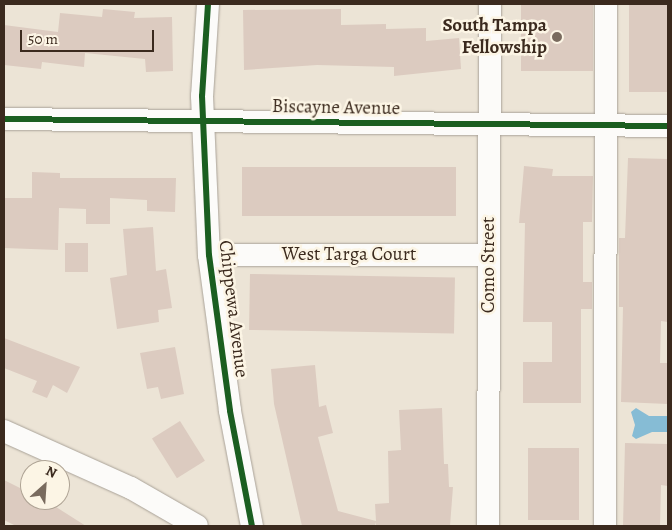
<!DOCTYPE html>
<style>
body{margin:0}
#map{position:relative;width:672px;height:530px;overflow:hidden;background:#ece4d6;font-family:Alegreya,serif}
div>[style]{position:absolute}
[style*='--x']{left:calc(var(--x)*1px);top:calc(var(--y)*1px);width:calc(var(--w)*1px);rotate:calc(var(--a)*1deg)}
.water>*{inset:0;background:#86bcd5}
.building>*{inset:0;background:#dccbc0;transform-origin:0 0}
.roads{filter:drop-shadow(0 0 1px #a9a298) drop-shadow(0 0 1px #a9a298)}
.minor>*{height:22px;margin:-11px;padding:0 11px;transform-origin:11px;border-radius:11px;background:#fcfbf9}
.cycleway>*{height:6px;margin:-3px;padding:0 3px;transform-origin:3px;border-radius:3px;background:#1b5e20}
.dots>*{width:14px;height:14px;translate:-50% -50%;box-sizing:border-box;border:2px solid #fcf5e5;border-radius:50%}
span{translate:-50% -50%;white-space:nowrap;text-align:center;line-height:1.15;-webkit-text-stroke:5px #fcf5e5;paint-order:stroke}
.poi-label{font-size:19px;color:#3b2a1e;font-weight:700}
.right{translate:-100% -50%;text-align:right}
.street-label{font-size:19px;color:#3b2a1e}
.frame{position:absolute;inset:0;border:5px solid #3b2a1e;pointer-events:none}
.north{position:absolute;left:20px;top:460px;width:50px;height:50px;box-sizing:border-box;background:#fcf5e5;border:1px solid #afa495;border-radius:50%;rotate:26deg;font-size:14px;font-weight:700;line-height:20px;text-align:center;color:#3b2a1e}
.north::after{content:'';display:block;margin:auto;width:18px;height:22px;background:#796b5e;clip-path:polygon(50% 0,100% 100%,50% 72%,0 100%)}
.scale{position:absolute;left:20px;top:30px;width:134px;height:22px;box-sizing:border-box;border:2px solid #3b2a1e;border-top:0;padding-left:6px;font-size:15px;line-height:18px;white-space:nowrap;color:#3b2a1e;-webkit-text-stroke:4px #fcf5e5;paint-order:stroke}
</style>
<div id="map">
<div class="water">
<i style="clip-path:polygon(636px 408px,649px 416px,667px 416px,667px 432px,652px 432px,636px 439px,632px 436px,635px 425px,631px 412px)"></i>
</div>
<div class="building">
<i style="left:521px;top:4px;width:72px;height:67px"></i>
<i style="left:629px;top:4px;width:39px;height:88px"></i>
<i style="clip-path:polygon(103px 9px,135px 12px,134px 18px,172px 17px,173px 71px,146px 72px,145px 59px,85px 53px,84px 67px,42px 62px,41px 69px,4px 65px,4px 25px,58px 32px,60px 13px,102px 17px)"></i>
<i style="clip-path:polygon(341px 9px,341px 25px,386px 24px,386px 29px,426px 28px,426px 41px,459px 38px,461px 69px,394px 76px,394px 67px,317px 65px,244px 70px,243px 10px)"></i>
<i style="clip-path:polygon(628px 158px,668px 159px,668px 322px,661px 321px,660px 363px,668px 363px,668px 404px,621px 402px,623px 307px,619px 307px,619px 238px,625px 238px)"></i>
<i style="clip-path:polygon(524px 166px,553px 169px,552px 176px,593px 176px,592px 222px,583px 222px,583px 282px,592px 282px,592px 309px,581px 309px,581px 403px,523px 403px,523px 362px,552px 362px,552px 322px,523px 322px,525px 223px,519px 223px)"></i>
<i style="left:242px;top:167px;width:214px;height:49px"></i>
<i style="clip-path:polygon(32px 172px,60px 173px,60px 178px,176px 178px,175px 212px,147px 211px,147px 200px,110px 198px,110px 224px,86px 224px,86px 209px,59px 208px,58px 250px,4px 248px,4px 198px,32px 198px)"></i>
<i style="clip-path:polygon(153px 227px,156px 271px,166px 269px,172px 308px,158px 310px,159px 322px,117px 329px,110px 278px,127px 275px,123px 229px)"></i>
<i style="left:65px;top:243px;width:23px;height:29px"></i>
<i style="left:250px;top:274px;width:205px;height:56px;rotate:1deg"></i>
<i style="clip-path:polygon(4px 338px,80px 367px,67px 393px,53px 385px,47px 398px,32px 392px,37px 381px,4px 368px)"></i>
<i style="clip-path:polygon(175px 347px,184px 394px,161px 399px,158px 387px,147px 389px,140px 353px)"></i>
<i style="clip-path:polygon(315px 365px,319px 407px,326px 405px,333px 433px,318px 437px,338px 511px,376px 521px,375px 504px,389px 503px,388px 451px,401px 450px,399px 410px,442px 408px,444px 464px,448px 464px,449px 487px,453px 487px,450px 526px,376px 526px,376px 522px,375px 526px,302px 526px,274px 404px,271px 369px)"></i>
<i style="left:180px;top:421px;width:47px;height:33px;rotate:58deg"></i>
<i style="clip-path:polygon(625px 443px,668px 444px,668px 486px,661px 485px,660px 526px,623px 526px)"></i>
<i style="left:579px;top:448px;width:72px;height:51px;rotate:90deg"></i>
<i style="clip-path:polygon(4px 480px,30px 493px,30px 500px,45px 500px,86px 526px,16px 526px,4px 520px)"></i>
</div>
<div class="roads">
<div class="minor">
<i style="--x:208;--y:4;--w:92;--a:93.7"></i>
<i style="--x:202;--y:96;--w:159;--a:87.5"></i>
<i style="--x:209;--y:255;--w:157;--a:82.3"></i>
<i style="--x:230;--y:411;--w:117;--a:79.2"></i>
<i style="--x:4;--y:119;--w:664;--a:0.6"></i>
<i style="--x:209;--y:255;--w:280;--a:0"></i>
<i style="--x:4;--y:431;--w:139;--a:24.2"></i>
<i style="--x:131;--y:488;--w:76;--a:29.9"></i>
<i style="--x:488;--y:526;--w:522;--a:-89.78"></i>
<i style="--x:605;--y:526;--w:522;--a:-89.89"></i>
</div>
</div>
<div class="cycleway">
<i style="--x:208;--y:4;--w:92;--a:93.7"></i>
<i style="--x:202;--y:96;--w:159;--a:87.5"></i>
<i style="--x:209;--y:255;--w:157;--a:82.3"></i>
<i style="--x:230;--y:411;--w:117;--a:79.2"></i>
<i style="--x:4;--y:119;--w:664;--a:0.6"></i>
</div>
<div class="dots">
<i style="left:557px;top:37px;background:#796b5e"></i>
</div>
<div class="poi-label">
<span class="right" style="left:547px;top:37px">South Tampa<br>Fellowship</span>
</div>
<div class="street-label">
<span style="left:336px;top:108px;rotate:1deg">Biscayne Avenue</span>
<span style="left:349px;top:255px">West Targa Court</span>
<span style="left:489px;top:265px;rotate:-90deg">Como Street</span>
<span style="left:233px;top:309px;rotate:83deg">Chippewa Avenue</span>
</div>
<div class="frame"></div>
<div class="north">N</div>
<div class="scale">50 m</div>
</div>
